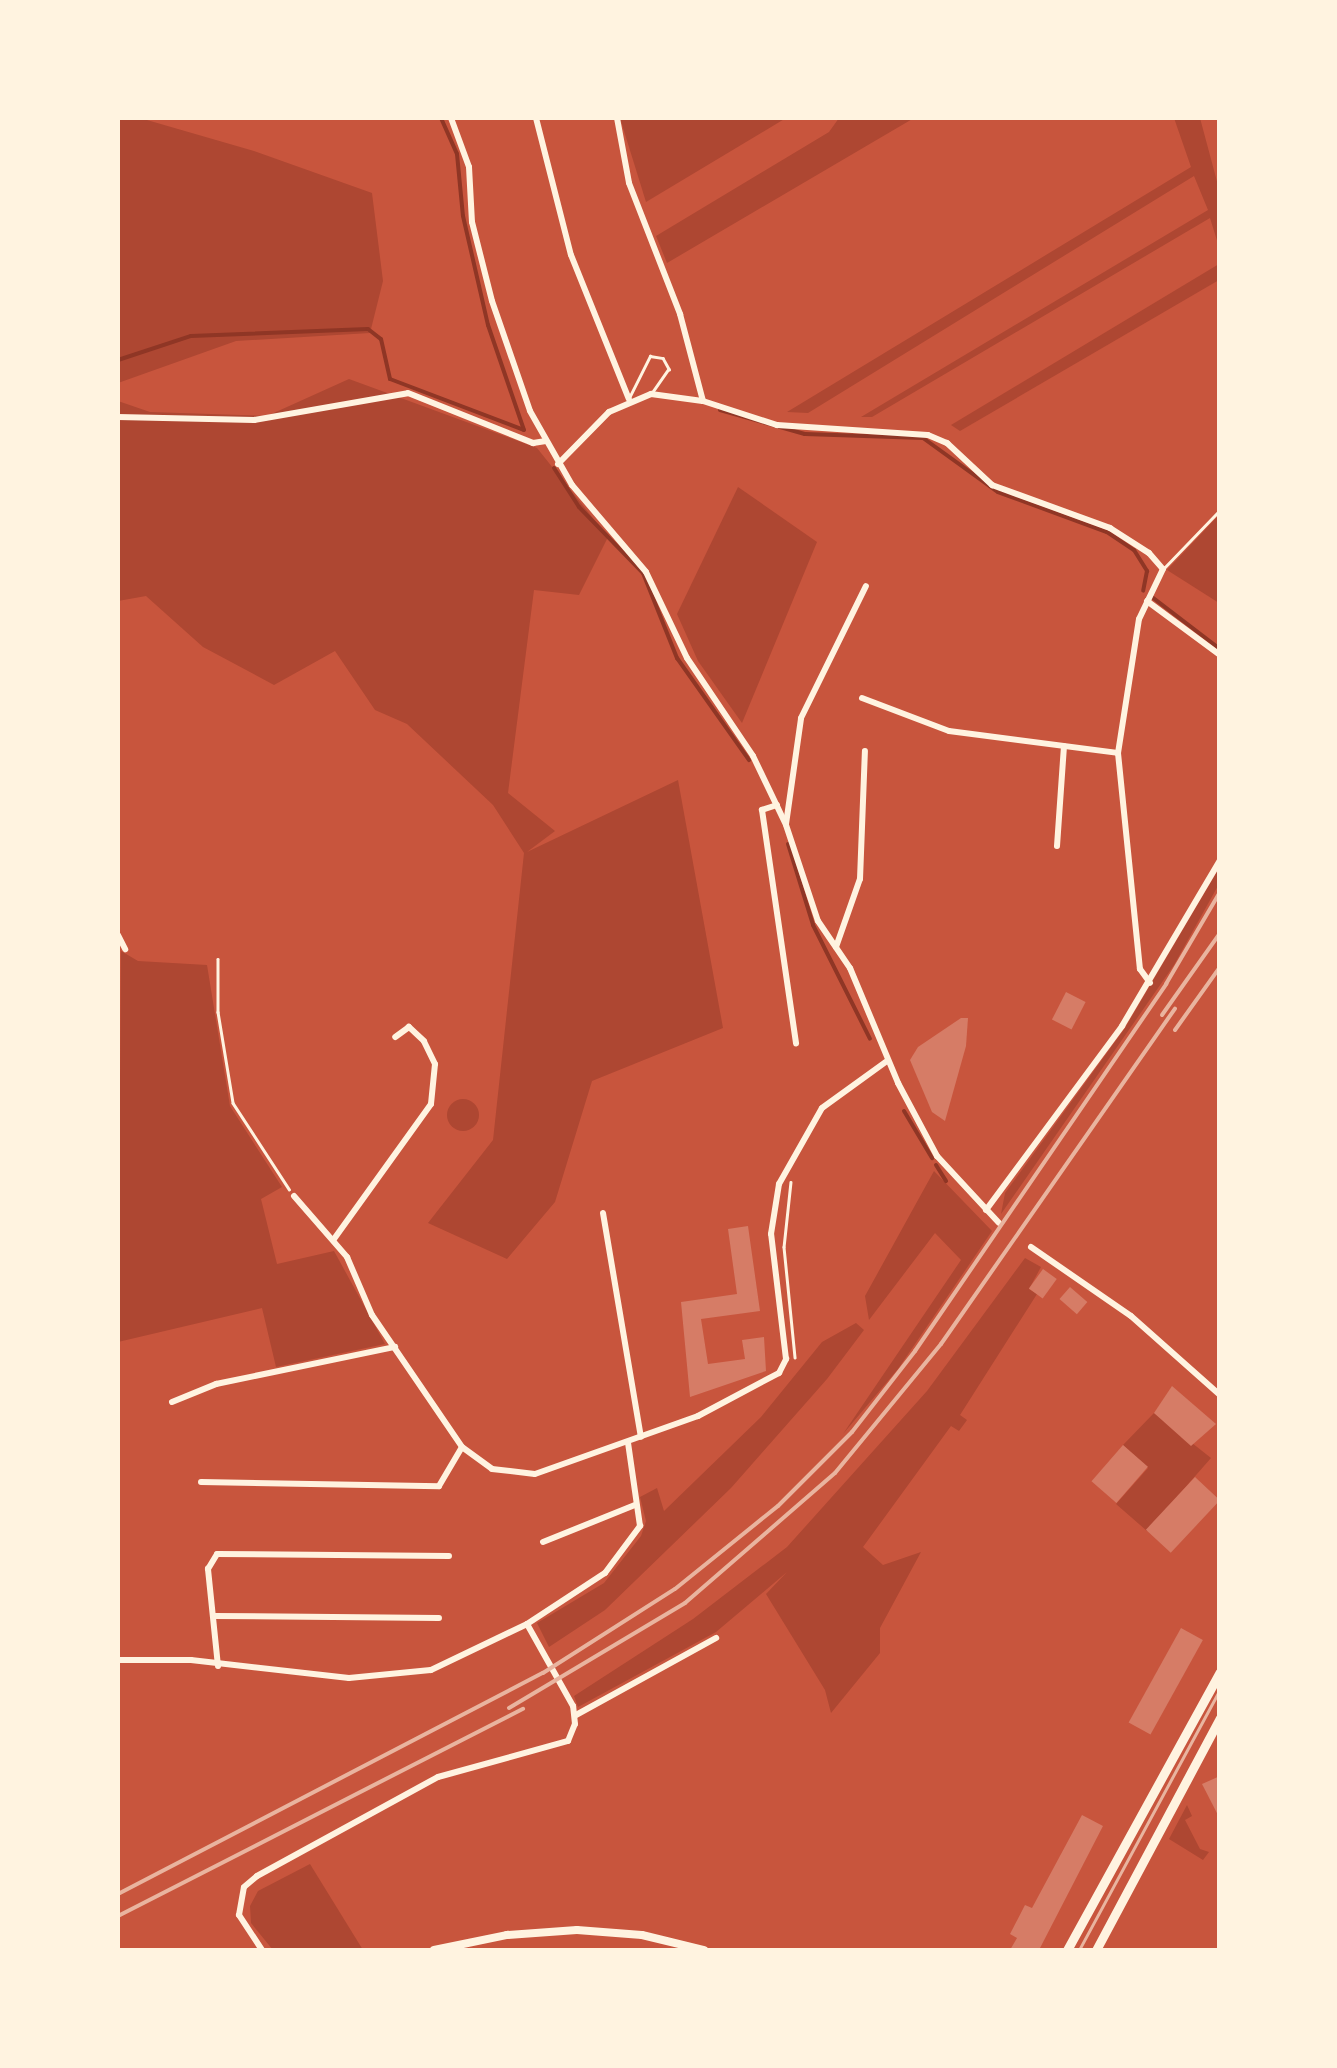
<!DOCTYPE html>
<style>
body{margin:0}
#map{position:relative;width:1337px;height:2068px;overflow:hidden;background:#c8553d;font-family:Spectral,serif}
div>[style]{position:absolute}
[style*='--x']{left:calc(var(--x)*1px);top:calc(var(--y)*1px);width:calc(var(--w)*1px);rotate:calc(var(--a)*1deg)}
.green>*{inset:0;background:#ae4732}
.round{border-radius:50%}
.stream>*{height:4px;margin:-2px;padding:0 2px;transform-origin:2px;border-radius:2px;background:#8f3625}
.building>*{inset:0;background:#d67c66;transform-origin:0 0}
.path>*{height:2.5px;margin:-1.25px;padding:0 1.25px;transform-origin:1.25px;border-radius:1.25px;background:#fff3e0}
.service>*{height:2.5px;margin:-1.25px;padding:0 1.25px;transform-origin:1.25px;border-radius:1.25px;background:#fff3e0}
.minor>*{height:6px;margin:-3px;padding:0 3px;transform-origin:3px;border-radius:3px;background:#fff3e0}
.tertiary>*{height:8px;margin:-4px;padding:0 4px;transform-origin:4px;border-radius:4px;background:#fff3e0}
.secondary>*{height:9px;margin:-4.5px;padding:0 4.5px;transform-origin:4.5px;border-radius:4.5px;background:#fff3e0}
.tram>*{height:2.5px;margin:-1.25px;padding:0 1.25px;transform-origin:1.25px;border-radius:1.25px;background:#e9b49f}
.rail>*{height:4px;margin:-2px;padding:0 2px;transform-origin:2px;border-radius:2px;background:#e9b49f}
span{translate:-50% -50%;white-space:nowrap;text-align:center;line-height:1.15;-webkit-text-stroke:9px #fff3e0;paint-order:stroke}
.frame{position:absolute;inset:0;border:120px solid #fff3e0;pointer-events:none}
</style>
<div id="map">
<div class="green">
<i style="clip-path:polygon(118px 118px,140px 118px,254px 151px,372px 193px,383px 281px,370px 333px,236px 341px,118px 383px)"></i>
<i style="clip-path:polygon(620px 118px,786px 118px,646px 202px)"></i>
<i style="clip-path:polygon(839px 118px,914px 118px,667px 263px,656px 236px,829px 132px)"></i>
<i style="clip-path:polygon(1174px 118px,1200px 118px,1219px 189px,1219px 247px,1210px 218px,872px 417px,861px 417px,1208px 210px,1194px 176px,808px 413px,787px 412px,1191px 167px)"></i>
<i style="clip-path:polygon(1219px 264px,1219px 280px,960px 431px,951px 425px)"></i>
<i style="clip-path:polygon(349px 379px,537px 448px,608px 537px,579px 595px,534px 590px,508px 793px,555px 831px,527px 852px,678px 780px,723px 1028px,592px 1081px,555px 1202px,507px 1259px,428px 1223px,493px 1140px,524px 853px,493px 805px,407px 724px,375px 710px,335px 651px,274px 685px,203px 647px,146px 596px,118px 601px,118px 401px,150px 412px,267px 416px)"></i>
<i style="clip-path:polygon(738px 487px,817px 542px,742px 723px,698px 661px,677px 614px)"></i>
<i style="clip-path:polygon(1219px 515px,1219px 603px,1167px 570px)"></i>
<i style="clip-path:polygon(1219px 868px,1219px 884px,1174px 965px,1001px 1214px,1005px 1193px,1125px 1028px)"></i>
<i style="clip-path:polygon(121px 951px,138px 961px,207px 965px,230px 1106px,282px 1187px,261px 1199px,277px 1264px,334px 1251px,385px 1344px,276px 1367px,262px 1308px,118px 1342px)"></i>
<i class="round" style="left:447px;top:1099px;width:32px;height:32px"></i>
<i style="clip-path:polygon(934px 1171px,992px 1231px,898px 1369px,843px 1434px,961px 1260px,935px 1233px,869px 1320px,865px 1296px)"></i>
<i style="clip-path:polygon(1025px 1258px,1041px 1267px,1029px 1289px,1037px 1294px,960px 1415px,967px 1420px,959px 1431px,951px 1426px,863px 1547px,883px 1565px,921px 1552px,880px 1628px,880px 1653px,831px 1713px,825px 1690px,766px 1594px,787px 1572px,716px 1632px,578px 1707px,574px 1696px,693px 1619px,787px 1547px,927px 1391px)"></i>
<i style="clip-path:polygon(856px 1323px,864px 1330px,827px 1379px,731px 1488px,605px 1610px,549px 1647px,537px 1623px,604px 1583px,641px 1536px,646px 1521px,640px 1497px,657px 1488px,664px 1511px,761px 1417px,822px 1342px)"></i>
<i style="clip-path:polygon(1154px 1413px,1211px 1458px,1147px 1531px,1116px 1504px,1148px 1468px,1123px 1445px)"></i>
<i style="clip-path:polygon(1187px 1805px,1192px 1816px,1185px 1820px,1200px 1849px,1209px 1852px,1203px 1860px,1169px 1839px)"></i>
<i style="clip-path:polygon(310px 1864px,363px 1950px,273px 1950px,251px 1923px,250px 1906px,258px 1891px)"></i>
</div>
<div class="stream">
<i style="--x:441;--y:118;--w:39;--a:66"></i>
<i style="--x:457;--y:154;--w:62;--a:84.5"></i>
<i style="--x:463;--y:216;--w:112;--a:77.1"></i>
<i style="--x:488;--y:325;--w:111;--a:71.1"></i>
<i style="--x:118;--y:360;--w:77;--a:-18.2"></i>
<i style="--x:191;--y:336;--w:177;--a:-2.3"></i>
<i style="--x:368;--y:329;--w:16;--a:38"></i>
<i style="--x:381;--y:339;--w:41;--a:77.3"></i>
<i style="--x:390;--y:379;--w:143;--a:20.8"></i>
<i style="--x:720;--y:410;--w:88;--a:15.8"></i>
<i style="--x:805;--y:434;--w:118;--a:1.9"></i>
<i style="--x:923;--y:438;--w:92;--a:35.8"></i>
<i style="--x:998;--y:492;--w:116;--a:20.2"></i>
<i style="--x:1107;--y:532;--w:32;--a:34"></i>
<i style="--x:1134;--y:550;--w:25;--a:58"></i>
<i style="--x:1147;--y:571;--w:20;--a:101"></i>
<i style="--x:554;--y:468;--w:46;--a:57.3"></i>
<i style="--x:579;--y:507;--w:92;--a:45.9"></i>
<i style="--x:643;--y:573;--w:92;--a:68.2"></i>
<i style="--x:677;--y:658;--w:125;--a:54.8"></i>
<i style="--x:1152;--y:597;--w:86;--a:37.4"></i>
<i style="--x:788;--y:844;--w:85;--a:72.8"></i>
<i style="--x:813;--y:925;--w:127;--a:63.4"></i>
<i style="--x:904;--y:1111;--w:55;--a:59.2"></i>
<i style="--x:936;--y:1165;--w:19;--a:58"></i>
</div>
<div class="building">
<i style="left:1066px;top:992px;width:22px;height:31px;rotate:27deg"></i>
<i style="clip-path:polygon(961px 1018px,968px 1018px,966px 1046px,945px 1121px,932px 1112px,910px 1060px,918px 1047px)"></i>
<i style="clip-path:polygon(748px 1226px,760px 1311px,701px 1319px,708px 1364px,745px 1359px,742px 1340px,764px 1337px,766px 1371px,690px 1397px,681px 1302px,737px 1294px,728px 1229px)"></i>
<i style="left:1043px;top:1269px;width:17px;height:24px;rotate:36deg"></i>
<i style="left:1070px;top:1287px;width:23px;height:16px;rotate:41deg"></i>
<i style="clip-path:polygon(1172px 1386px,1216px 1424px,1191px 1446px,1154px 1413px)"></i>
<i style="left:1123px;top:1445px;width:33px;height:48px;rotate:41deg"></i>
<i style="left:1195px;top:1477px;width:34px;height:72px;rotate:43deg"></i>
<i style="left:1181px;top:1628px;width:25px;height:108px;rotate:29deg"></i>
<i style="clip-path:polygon(1220px 1776px,1220px 1819px,1202px 1784px)"></i>
<i style="clip-path:polygon(1082px 1815px,1103px 1826px,1039px 1950px,1010px 1950px,1017px 1938px,1010px 1934px,1025px 1905px,1032px 1908px)"></i>
</div>
<div class="path">
<i style="--x:218;--y:959;--w:53;--a:90"></i>
<i style="--x:218;--y:1012;--w:92;--a:80.6"></i>
<i style="--x:233;--y:1103;--w:103;--a:56.9"></i>
<i style="--x:791;--y:1182;--w:65;--a:96.1"></i>
<i style="--x:784;--y:1247;--w:111;--a:84.3"></i>
</div>
<div class="service">
<i style="--x:629;--y:398;--w:47;--a:-63.4"></i>
<i style="--x:650;--y:356;--w:13;--a:9"></i>
<i style="--x:663;--y:358;--w:13;--a:61"></i>
<i style="--x:669;--y:369;--w:29;--a:125"></i>
<i style="--x:1164;--y:568;--w:81;--a:-46"></i>
</div>
<div class="minor">
<i style="--x:451;--y:118;--w:52;--a:69.8"></i>
<i style="--x:469;--y:167;--w:55;--a:86.9"></i>
<i style="--x:472;--y:222;--w:81;--a:75.8"></i>
<i style="--x:492;--y:301;--w:116;--a:70.9"></i>
<i style="--x:530;--y:411;--w:85;--a:60.4"></i>
<i style="--x:572;--y:485;--w:114;--a:49.6"></i>
<i style="--x:646;--y:572;--w:95;--a:64.5"></i>
<i style="--x:687;--y:658;--w:118;--a:56"></i>
<i style="--x:753;--y:756;--w:76;--a:64.4"></i>
<i style="--x:786;--y:825;--w:101;--a:71.6"></i>
<i style="--x:818;--y:921;--w:57;--a:55.8"></i>
<i style="--x:850;--y:968;--w:125;--a:67.3"></i>
<i style="--x:898;--y:1083;--w:83;--a:61.9"></i>
<i style="--x:937;--y:1156;--w:91;--a:47.2"></i>
<i style="--x:536;--y:118;--w:141;--a:75.7"></i>
<i style="--x:571;--y:255;--w:155;--a:68.1"></i>
<i style="--x:617;--y:118;--w:66;--a:79.5"></i>
<i style="--x:629;--y:183;--w:141;--a:68.7"></i>
<i style="--x:680;--y:314;--w:90;--a:75.2"></i>
<i style="--x:118;--y:417;--w:136;--a:1.3"></i>
<i style="--x:254;--y:420;--w:156;--a:-9.9"></i>
<i style="--x:408;--y:393;--w:135;--a:21.8"></i>
<i style="--x:533;--y:443;--w:13;--a:-9"></i>
<i style="--x:558;--y:464;--w:73;--a:-45.6"></i>
<i style="--x:609;--y:412;--w:46;--a:-23.2"></i>
<i style="--x:651;--y:394;--w:52;--a:7.7"></i>
<i style="--x:703;--y:401;--w:78;--a:18"></i>
<i style="--x:777;--y:425;--w:151;--a:3.8"></i>
<i style="--x:928;--y:435;--w:21;--a:23"></i>
<i style="--x:947;--y:443;--w:62;--a:43"></i>
<i style="--x:992;--y:485;--w:126;--a:20"></i>
<i style="--x:1110;--y:528;--w:46;--a:32.7"></i>
<i style="--x:1149;--y:553;--w:21;--a:49"></i>
<i style="--x:1163;--y:569;--w:55;--a:115.6"></i>
<i style="--x:1139;--y:619;--w:136;--a:98.9"></i>
<i style="--x:1118;--y:753;--w:217;--a:84.2"></i>
<i style="--x:1140;--y:969;--w:17;--a:54"></i>
<i style="--x:1147;--y:601;--w:91;--a:36.5"></i>
<i style="--x:862;--y:698;--w:93;--a:20.8"></i>
<i style="--x:949;--y:731;--w:170;--a:7.4"></i>
<i style="--x:777;--y:805;--w:16;--a:162"></i>
<i style="--x:762;--y:810;--w:236;--a:81.7"></i>
<i style="--x:786;--y:824;--w:107;--a:-81.9"></i>
<i style="--x:801;--y:718;--w:147;--a:-63.8"></i>
<i style="--x:1057;--y:846;--w:100;--a:-86"></i>
<i style="--x:118;--y:935;--w:16;--a:63"></i>
<i style="--x:836;--y:947;--w:72;--a:-70.6"></i>
<i style="--x:860;--y:879;--w:128;--a:-87.8"></i>
<i style="--x:294;--y:1196;--w:81;--a:49"></i>
<i style="--x:347;--y:1257;--w:63;--a:66.7"></i>
<i style="--x:372;--y:1315;--w:160;--a:55.7"></i>
<i style="--x:462;--y:1447;--w:37;--a:36"></i>
<i style="--x:492;--y:1469;--w:43;--a:6.6"></i>
<i style="--x:535;--y:1474;--w:173;--a:-19.6"></i>
<i style="--x:698;--y:1416;--w:92;--a:-28"></i>
<i style="--x:779;--y:1373;--w:16;--a:-63"></i>
<i style="--x:786;--y:1359;--w:126;--a:-96.8"></i>
<i style="--x:771;--y:1234;--w:51;--a:-80.9"></i>
<i style="--x:779;--y:1184;--w:87;--a:-60.5"></i>
<i style="--x:822;--y:1108;--w:80;--a:-35.9"></i>
<i style="--x:986;--y:1210;--w:229;--a:-53.5"></i>
<i style="--x:1122;--y:1026;--w:193;--a:-59.4"></i>
<i style="--x:603;--y:1213;--w:227;--a:80.4"></i>
<i style="--x:334;--y:1239;--w:166;--a:-54.3"></i>
<i style="--x:431;--y:1104;--w:40;--a:-84.3"></i>
<i style="--x:435;--y:1064;--w:25;--a:-116"></i>
<i style="--x:424;--y:1041;--w:21;--a:-137"></i>
<i style="--x:409;--y:1027;--w:17;--a:144"></i>
<i style="--x:1031;--y:1247;--w:121;--a:34.6"></i>
<i style="--x:1131;--y:1316;--w:119;--a:41.6"></i>
<i style="--x:172;--y:1402;--w:48;--a:-22.2"></i>
<i style="--x:216;--y:1384;--w:183;--a:-11.7"></i>
<i style="--x:201;--y:1482;--w:238;--a:1"></i>
<i style="--x:439;--y:1486;--w:45;--a:-59.5"></i>
<i style="--x:543;--y:1542;--w:99;--a:-21.9"></i>
<i style="--x:214;--y:1616;--w:225;--a:0.5"></i>
<i style="--x:118;--y:1660;--w:73;--a:0"></i>
<i style="--x:191;--y:1660;--w:159;--a:6.5"></i>
<i style="--x:349;--y:1678;--w:82;--a:-5.6"></i>
<i style="--x:431;--y:1670;--w:106;--a:-25.6"></i>
<i style="--x:527;--y:1624;--w:93;--a:-33.2"></i>
<i style="--x:605;--y:1573;--w:59;--a:-53.3"></i>
<i style="--x:640;--y:1526;--w:84;--a:-98.2"></i>
<i style="--x:218;--y:1666;--w:98;--a:-95.9"></i>
<i style="--x:208;--y:1569;--w:17;--a:-59"></i>
<i style="--x:217;--y:1554;--w:232;--a:0.5"></i>
<i style="--x:576;--y:1715;--w:160;--a:-28.8"></i>
<i style="--x:262;--y:1950;--w:42;--a:-123.3"></i>
<i style="--x:239;--y:1915;--w:28;--a:-80"></i>
<i style="--x:244;--y:1887;--w:17;--a:-40"></i>
<i style="--x:257;--y:1876;--w:206;--a:-28.7"></i>
<i style="--x:438;--y:1777;--w:135;--a:-15.5"></i>
<i style="--x:568;--y:1741;--w:18;--a:-68"></i>
<i style="--x:575;--y:1724;--w:18;--a:-96"></i>
<i style="--x:573;--y:1706;--w:94;--a:-119.3"></i>
</div>
<div class="tertiary">
<i style="--x:434;--y:1950;--w:75;--a:-11.6"></i>
<i style="--x:507;--y:1935;--w:70;--a:-4.1"></i>
<i style="--x:577;--y:1930;--w:65;--a:4.4"></i>
<i style="--x:642;--y:1935;--w:64;--a:13.6"></i>
</div>
<div class="secondary">
<i style="--x:1067;--y:1950;--w:317;--a:-61.2"></i>
<i style="--x:1096;--y:1950;--w:263;--a:-61.9"></i>
</div>
<div class="tram">
<i style="--x:1079;--y:1950;--w:297;--a:-61.6"></i>
</div>
<div class="rail">
<i style="--x:1162;--y:1015;--w:100;--a:-54.7"></i>
<i style="--x:1175;--y:1030;--w:77;--a:-54.5"></i>
<i style="--x:509;--y:1708;--w:205;--a:-30.8"></i>
<i style="--x:685;--y:1603;--w:198;--a:-40.9"></i>
<i style="--x:835;--y:1473;--w:167;--a:-50.6"></i>
<i style="--x:941;--y:1344;--w:409;--a:-55.1"></i>
<i style="--x:118;--y:1894;--w:479;--a:-27.5"></i>
<i style="--x:543;--y:1673;--w:156;--a:-32.5"></i>
<i style="--x:675;--y:1589;--w:132;--a:-38.9"></i>
<i style="--x:778;--y:1506;--w:105;--a:-45"></i>
<i style="--x:852;--y:1432;--w:103;--a:-52.1"></i>
<i style="--x:915;--y:1351;--w:445;--a:-55.6"></i>
<i style="--x:1166;--y:984;--w:107;--a:-59.6"></i>
<i style="--x:118;--y:1916;--w:455;--a:-27.1"></i>
</div>
<div class="frame"></div>
</div>
